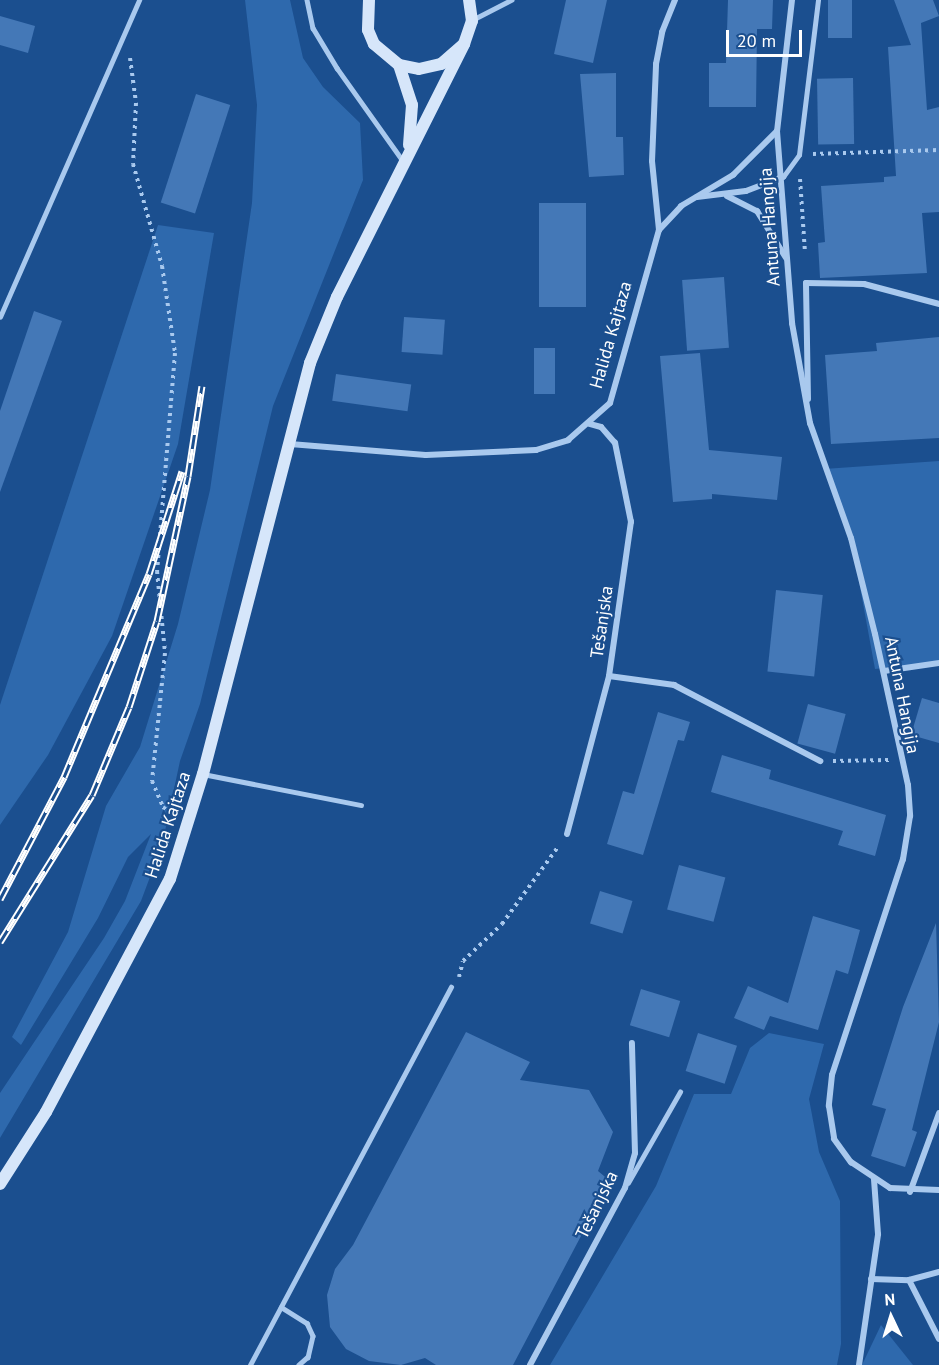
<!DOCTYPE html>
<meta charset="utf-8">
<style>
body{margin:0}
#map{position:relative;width:939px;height:1365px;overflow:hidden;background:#1b4f8f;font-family:"PT Sans",sans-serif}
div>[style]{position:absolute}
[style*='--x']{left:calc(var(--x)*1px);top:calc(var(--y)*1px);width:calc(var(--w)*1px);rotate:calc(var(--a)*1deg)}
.green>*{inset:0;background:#2e69ad}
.building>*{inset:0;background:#4478b7;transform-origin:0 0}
.path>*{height:4px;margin-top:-2px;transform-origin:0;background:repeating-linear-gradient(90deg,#a9c9ee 0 3px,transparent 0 7.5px)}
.lane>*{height:4.5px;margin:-2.25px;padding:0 2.25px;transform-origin:2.25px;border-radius:2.25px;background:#a9c9ee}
.street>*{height:6px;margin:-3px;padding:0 3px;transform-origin:3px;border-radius:3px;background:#a9c9ee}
.secondary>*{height:12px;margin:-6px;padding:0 6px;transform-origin:6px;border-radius:6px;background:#d6e6fa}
.rail>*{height:7px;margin-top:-3.5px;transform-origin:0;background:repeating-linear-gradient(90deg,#1b4f8f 0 14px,#fff 0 28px);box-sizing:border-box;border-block:2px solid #fff}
span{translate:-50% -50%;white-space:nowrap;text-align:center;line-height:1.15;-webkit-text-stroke:4.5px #1b4f8f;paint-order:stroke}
.street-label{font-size:18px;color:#fff}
.north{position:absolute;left:861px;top:1287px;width:60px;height:60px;-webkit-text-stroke:4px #1b4f8f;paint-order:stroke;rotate:356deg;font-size:16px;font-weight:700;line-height:24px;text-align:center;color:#fff}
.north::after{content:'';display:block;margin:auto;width:21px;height:27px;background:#fff;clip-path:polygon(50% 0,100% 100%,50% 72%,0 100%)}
.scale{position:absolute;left:726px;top:30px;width:76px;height:27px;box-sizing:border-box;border:3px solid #fff;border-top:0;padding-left:8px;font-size:18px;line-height:21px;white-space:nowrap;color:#fff;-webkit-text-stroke:4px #1b4f8f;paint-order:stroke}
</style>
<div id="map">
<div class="green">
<i style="clip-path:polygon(245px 0,290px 0,303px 58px,323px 87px,360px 123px,363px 180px,273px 406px,200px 704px,180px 761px,162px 845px,141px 901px,0 1138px,0 1093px,104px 938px,125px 901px,151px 834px,128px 857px,98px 918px,21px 1045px,12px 1037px,68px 932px,106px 806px,140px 747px,178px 624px,210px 490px,252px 203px,257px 105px)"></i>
<i style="clip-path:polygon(158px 225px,214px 233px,178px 444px,112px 636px,48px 755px,0 825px,0 705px)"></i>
<i style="clip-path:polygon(939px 461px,939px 662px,875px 669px,851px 538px,824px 469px)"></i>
<i style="clip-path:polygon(769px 1033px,824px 1044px,809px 1099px,819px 1152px,840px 1201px,841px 1344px,837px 1365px,550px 1365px,656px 1186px,694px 1094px,731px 1094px,750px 1048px)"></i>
<i style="clip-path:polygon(881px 1325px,913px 1365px,862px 1365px)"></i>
</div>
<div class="building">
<i style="clip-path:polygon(566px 0,607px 0,593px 63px,554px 54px)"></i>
<i style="clip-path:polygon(728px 0,773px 0,772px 29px,757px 29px,756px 107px,709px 107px,709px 63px,726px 63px)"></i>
<i style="left:828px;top:0;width:24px;height:38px"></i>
<i style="clip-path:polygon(894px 0,933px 0,939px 16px,921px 23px,927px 110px,939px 107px,939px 212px,922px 213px,927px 273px,820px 278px,818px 243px,825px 242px,821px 186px,884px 182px,884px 177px,896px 176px,888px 47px,911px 45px)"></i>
<i style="clip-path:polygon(0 16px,35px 26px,28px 53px,0 45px)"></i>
<i style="clip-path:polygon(616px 73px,616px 137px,623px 137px,624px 175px,589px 177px,580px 74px)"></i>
<i style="left:853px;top:78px;width:66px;height:36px;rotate:89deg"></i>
<i style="left:196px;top:94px;width:36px;height:114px;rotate:18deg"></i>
<i style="left:539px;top:203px;width:47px;height:104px"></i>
<i style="left:724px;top:277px;width:71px;height:42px;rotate:86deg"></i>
<i style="clip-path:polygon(34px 311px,62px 321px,0 492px,0 411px)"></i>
<i style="left:404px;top:317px;width:41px;height:35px;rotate:4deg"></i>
<i style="clip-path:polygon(939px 337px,939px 438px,831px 444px,825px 355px,877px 351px,876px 343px)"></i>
<i style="left:555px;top:348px;width:46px;height:21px;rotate:90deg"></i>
<i style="clip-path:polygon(700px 353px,709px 450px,782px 457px,777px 500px,712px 494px,712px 499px,673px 502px,660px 356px)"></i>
<i style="left:336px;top:374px;width:76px;height:27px;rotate:8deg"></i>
<i style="left:776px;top:590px;width:47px;height:82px;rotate:6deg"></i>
<i style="clip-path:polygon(922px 698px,939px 703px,939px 743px,911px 735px)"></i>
<i style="left:808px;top:704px;width:39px;height:41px;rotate:15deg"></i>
<i style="clip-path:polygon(658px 712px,690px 722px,684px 741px,678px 740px,643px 855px,607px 844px,623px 791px,634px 794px)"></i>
<i style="clip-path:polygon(722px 755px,771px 770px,769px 779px,886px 815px,875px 856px,838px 845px,843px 831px,711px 792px)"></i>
<i style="left:679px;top:865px;width:48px;height:46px;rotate:15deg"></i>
<i style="left:600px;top:891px;width:34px;height:34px;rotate:17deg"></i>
<i style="clip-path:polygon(813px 916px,860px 930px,848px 974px,836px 970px,818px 1030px,770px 1016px,764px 1030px,734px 1018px,748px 986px,788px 1003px)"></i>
<i style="clip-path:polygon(936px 923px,939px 1022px,912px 1130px,917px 1132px,905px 1167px,871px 1156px,886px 1109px,872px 1105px,903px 1007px)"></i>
<i style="left:641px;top:989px;width:41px;height:38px;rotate:17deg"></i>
<i style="clip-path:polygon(466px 1032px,530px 1062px,520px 1080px,589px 1090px,613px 1132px,598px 1171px,610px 1181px,513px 1365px,436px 1365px,425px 1358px,401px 1365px,369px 1361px,346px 1349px,330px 1327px,327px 1295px,335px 1269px,353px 1245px)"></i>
<i style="left:698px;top:1033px;width:41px;height:40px;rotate:18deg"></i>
</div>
<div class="path">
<i style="--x:130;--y:58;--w:45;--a:82.4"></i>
<i style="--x:136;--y:103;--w:61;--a:92.8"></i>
<i style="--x:133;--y:164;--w:106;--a:74.1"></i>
<i style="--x:162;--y:266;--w:88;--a:81.5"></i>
<i style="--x:175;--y:353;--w:219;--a:94.7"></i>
<i style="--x:157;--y:571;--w:82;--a:84.4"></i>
<i style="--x:165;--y:653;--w:129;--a:95.8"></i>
<i style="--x:152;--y:781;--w:28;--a:67"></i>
<i style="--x:163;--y:807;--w:11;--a:41"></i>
<i style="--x:813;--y:154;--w:126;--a:-1.8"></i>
<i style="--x:800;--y:179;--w:73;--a:86.1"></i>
<i style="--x:833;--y:761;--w:56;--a:-1"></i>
<i style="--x:459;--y:977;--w:16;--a:-76"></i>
<i style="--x:463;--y:961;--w:54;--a:-43.5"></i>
<i style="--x:502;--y:924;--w:95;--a:-54"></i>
</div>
<div class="lane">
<i style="--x:307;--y:0;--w:29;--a:78"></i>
<i style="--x:313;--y:28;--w:47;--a:59"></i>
<i style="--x:337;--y:68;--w:114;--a:54.6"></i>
<i style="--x:474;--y:19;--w:42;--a:-27.2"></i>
<i style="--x:783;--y:177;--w:27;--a:-54"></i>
<i style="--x:799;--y:155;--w:156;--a:-83"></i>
<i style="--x:0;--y:317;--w:346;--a:-66.3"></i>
<i style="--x:203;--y:774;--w:161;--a:11.1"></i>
<i style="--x:628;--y:1183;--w:105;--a:-60.3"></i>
<i style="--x:281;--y:1307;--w:31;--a:32"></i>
<i style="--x:307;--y:1323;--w:14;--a:65"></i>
<i style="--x:313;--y:1336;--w:22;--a:103"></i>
<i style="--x:308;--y:1357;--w:12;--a:138"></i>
<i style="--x:250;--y:1365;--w:428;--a:-62"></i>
</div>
<div class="street">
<i style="--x:792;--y:0;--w:132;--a:96.5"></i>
<i style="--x:777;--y:131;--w:193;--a:85.5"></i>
<i style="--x:792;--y:323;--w:102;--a:79.8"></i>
<i style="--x:810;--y:423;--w:122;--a:70.4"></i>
<i style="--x:851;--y:538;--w:99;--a:76"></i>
<i style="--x:875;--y:634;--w:155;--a:77.7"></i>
<i style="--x:908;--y:785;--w:31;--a:86"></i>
<i style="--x:910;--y:816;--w:44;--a:99.2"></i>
<i style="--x:903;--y:859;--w:227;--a:108.2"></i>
<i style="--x:832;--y:1075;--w:31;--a:96"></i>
<i style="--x:829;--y:1106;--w:33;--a:81"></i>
<i style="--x:834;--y:1139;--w:29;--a:54"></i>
<i style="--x:851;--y:1162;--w:47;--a:33.7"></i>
<i style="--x:890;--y:1188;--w:49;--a:2.3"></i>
<i style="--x:727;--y:196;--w:34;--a:27"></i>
<i style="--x:757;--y:211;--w:55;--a:58.3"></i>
<i style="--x:697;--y:197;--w:49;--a:-7"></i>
<i style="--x:746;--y:191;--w:40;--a:-21"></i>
<i style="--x:659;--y:230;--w:33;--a:-47"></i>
<i style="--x:681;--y:206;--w:61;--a:-30.8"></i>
<i style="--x:733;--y:175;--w:62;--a:-45"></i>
<i style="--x:808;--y:399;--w:116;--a:-91"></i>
<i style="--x:806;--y:283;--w:58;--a:1"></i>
<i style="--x:864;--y:284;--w:78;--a:14.9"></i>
<i style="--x:290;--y:444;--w:136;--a:4.6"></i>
<i style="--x:426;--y:455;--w:110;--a:-2.6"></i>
<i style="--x:536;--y:450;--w:34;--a:-17"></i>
<i style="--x:568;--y:440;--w:56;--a:-41.4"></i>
<i style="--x:610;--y:403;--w:180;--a:-74.2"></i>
<i style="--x:659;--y:230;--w:69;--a:-95.8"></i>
<i style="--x:652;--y:161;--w:97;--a:-87.6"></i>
<i style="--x:656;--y:64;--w:33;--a:-79"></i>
<i style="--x:662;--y:32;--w:35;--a:-68"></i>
<i style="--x:884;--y:671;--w:56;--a:-8.3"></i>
<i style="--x:609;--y:676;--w:66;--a:7.9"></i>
<i style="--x:674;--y:685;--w:165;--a:27.5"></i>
<i style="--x:567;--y:834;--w:163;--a:-75.1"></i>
<i style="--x:609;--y:676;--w:156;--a:-81.9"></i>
<i style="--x:631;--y:522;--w:81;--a:-101.4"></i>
<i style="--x:615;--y:443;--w:21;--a:-131"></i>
<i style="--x:601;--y:427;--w:11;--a:-165"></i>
<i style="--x:910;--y:1192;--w:84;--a:-69.8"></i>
<i style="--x:871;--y:1279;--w:38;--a:2"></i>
<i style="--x:909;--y:1280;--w:31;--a:-15"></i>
<i style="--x:909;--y:1280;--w:66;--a:63"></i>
<i style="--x:530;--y:1365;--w:201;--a:-61.8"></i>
<i style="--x:625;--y:1188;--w:36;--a:-74"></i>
<i style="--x:635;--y:1153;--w:110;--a:-91.6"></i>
<i style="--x:859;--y:1365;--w:132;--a:-81.7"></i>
<i style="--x:878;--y:1234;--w:55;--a:-94.2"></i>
</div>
<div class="secondary">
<i style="--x:369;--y:0;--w:30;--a:92"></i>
<i style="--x:368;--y:30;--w:15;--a:67"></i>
<i style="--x:374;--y:44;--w:33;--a:40"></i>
<i style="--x:399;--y:65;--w:20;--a:11"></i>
<i style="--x:419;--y:69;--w:23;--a:-13"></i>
<i style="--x:441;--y:64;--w:30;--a:-41"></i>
<i style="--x:464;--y:44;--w:24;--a:-71"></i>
<i style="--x:472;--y:21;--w:21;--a:-98"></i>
<i style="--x:399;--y:65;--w:42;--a:72"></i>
<i style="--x:412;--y:105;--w:40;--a:94.3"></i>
<i style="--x:0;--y:1184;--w:85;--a:-57.4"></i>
<i style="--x:46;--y:1112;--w:264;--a:-62"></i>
<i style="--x:170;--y:879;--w:110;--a:-72.6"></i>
<i style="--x:203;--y:774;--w:425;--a:-75.4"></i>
<i style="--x:310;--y:363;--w:71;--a:-67.8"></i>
<i style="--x:337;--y:297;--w:283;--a:-63.3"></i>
</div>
<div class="rail">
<i style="--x:0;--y:899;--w:138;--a:-62.3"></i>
<i style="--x:64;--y:777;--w:220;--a:-67.3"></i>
<i style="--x:149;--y:574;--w:108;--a:-72.2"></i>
<i style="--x:0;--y:942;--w:173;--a:-58"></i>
<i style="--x:92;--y:795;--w:95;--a:-67.2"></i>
<i style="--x:129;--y:707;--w:90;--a:-72"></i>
<i style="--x:157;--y:621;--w:148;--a:-77.9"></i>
<i style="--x:188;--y:476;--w:91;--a:-81.2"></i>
</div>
<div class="street-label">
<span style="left:770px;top:227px;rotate:-94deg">Antuna Hangija</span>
<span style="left:611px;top:335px;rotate:-74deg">Halida Kajtaza</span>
<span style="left:602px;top:622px;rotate:-82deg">Tešanjska</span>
<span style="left:902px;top:695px;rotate:79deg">Antuna Hangija</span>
<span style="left:168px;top:825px;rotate:-72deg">Halida Kajtaza</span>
<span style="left:597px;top:1205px;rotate:-64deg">Tešanjska</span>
</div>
<div class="north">N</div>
<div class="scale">20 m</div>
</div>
